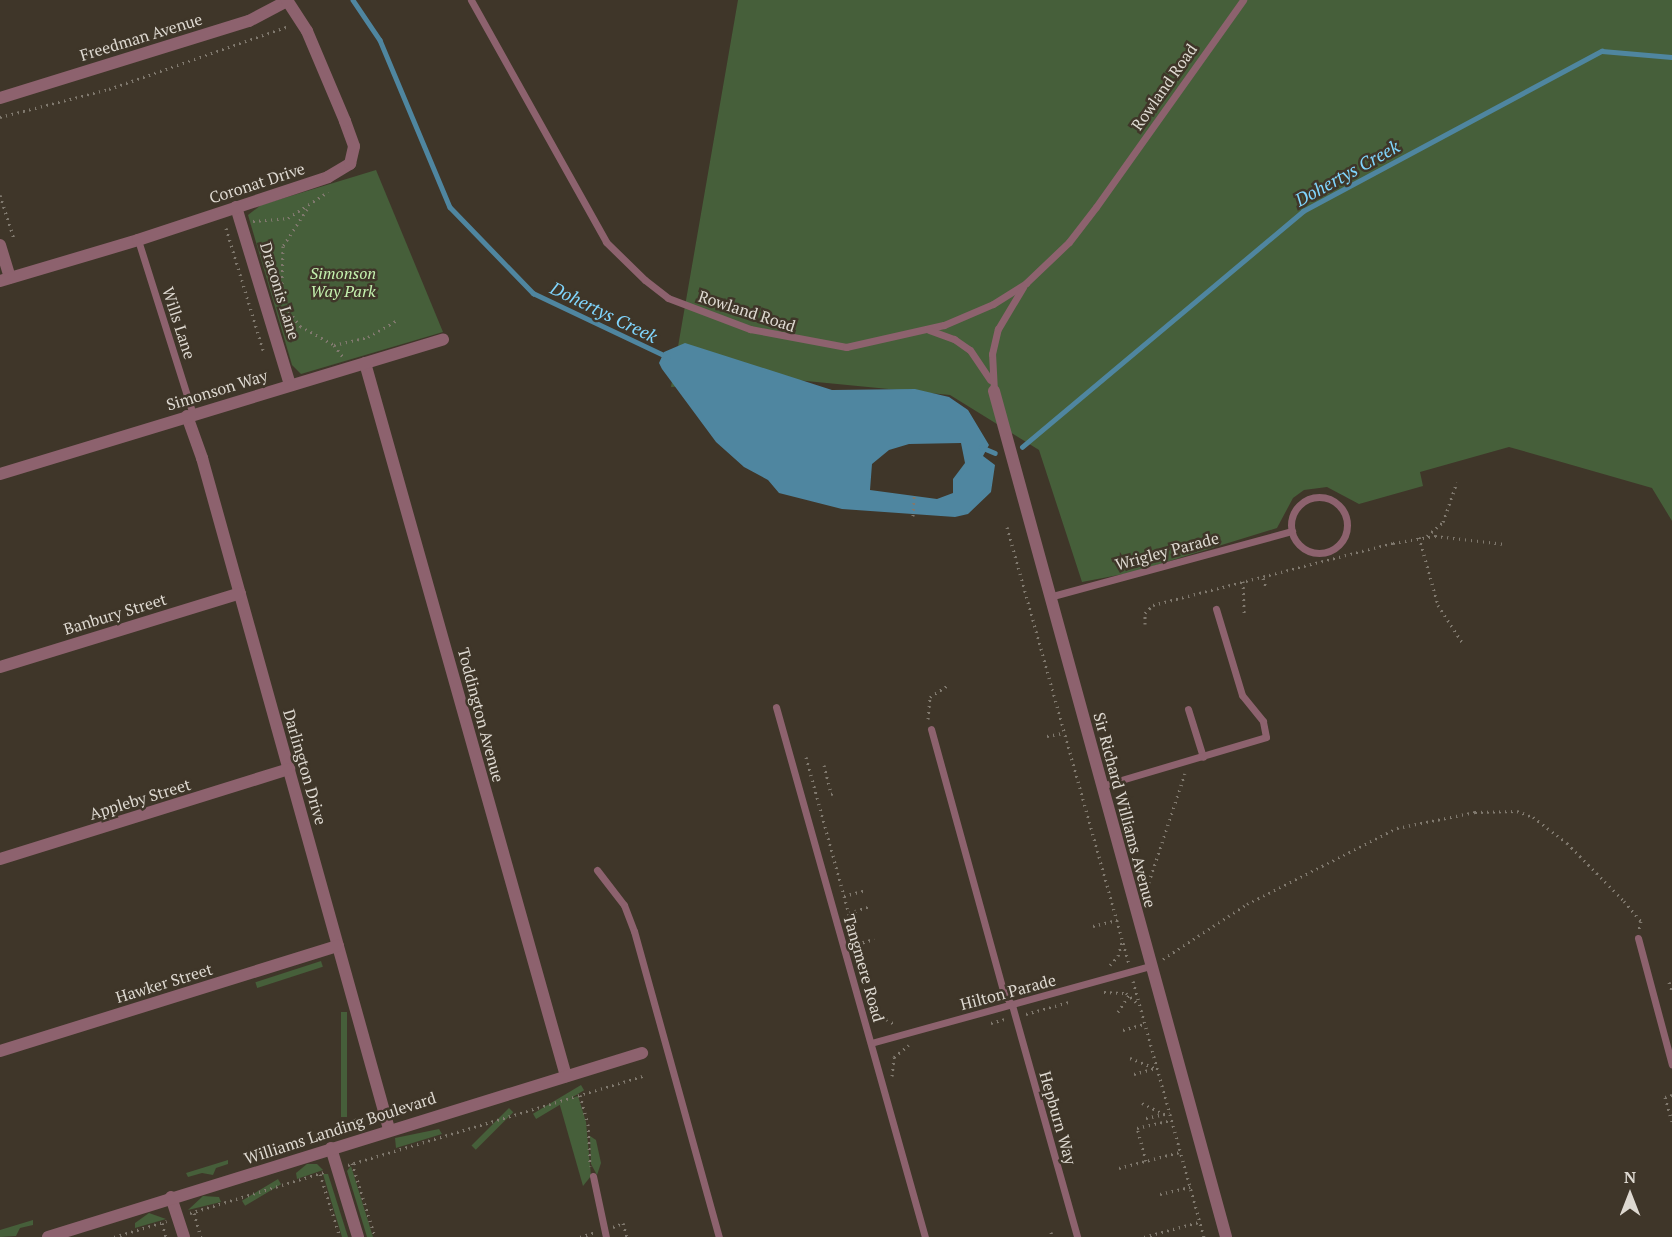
<!DOCTYPE html>
<style>
body{margin:0}
#map{position:relative;width:1672px;height:1237px;overflow:hidden;background:#3f3629;font-family:"PT Serif",serif}
div>[style]{position:absolute}
[style*='--x']{left:calc(var(--x)*1px);top:calc(var(--y)*1px);width:calc(var(--w)*1px);rotate:calc(var(--a)*1deg)}
.green>*{inset:0;background:#465f3a;transform-origin:0 0}
.water>*{inset:0;background:#4f86a0}
.stream>*{height:4.5px;margin:-2.25px;padding:0 2.25px;transform-origin:2.25px;border-radius:2.25px;background:#4f86a0}
.path>*{height:3px;margin-top:-1.5px;transform-origin:0;background:repeating-linear-gradient(90deg,#80796e 0 1.5px,transparent 0 6px)}
.service>*{height:7px;margin:-3.5px;padding:0 3.5px;transform-origin:3.5px;border-radius:3.5px;background:#8d626e}
.service>.ring{margin:-3.5px;padding:0;box-sizing:content-box;background:none;border:7px solid #8d626e;border-radius:50%}
.minor>*{height:12px;margin:-6px;padding:0 6px;transform-origin:6px;border-radius:6px;background:#8d626e}
.tertiary>*{height:12px;margin:-6px;padding:0 6px;transform-origin:6px;border-radius:6px;background:#8d626e}
span{translate:-50% -50%;white-space:nowrap;text-align:center;line-height:1.15;-webkit-text-stroke:5px #3f3629;paint-order:stroke}
.street-label{font-size:16px;color:#ded9d1}
.park-label{font-size:16px;color:#c4f1ae;font-style:italic}
.water-label{font-size:18px;color:#80d6fe;font-style:italic}
.north{position:absolute;left:1600px;top:1165px;width:60px;height:60px;-webkit-text-stroke:4px #3f3629;paint-order:stroke;rotate:0deg;font-size:16px;font-weight:700;line-height:24px;text-align:center;color:#ded9d1}
.north::after{content:'';display:block;margin:auto;width:21px;height:27px;background:#ded9d1;clip-path:polygon(50% 0,100% 100%,50% 72%,0 100%)}
</style>
<div id="map">
<div class="green">
<i style="clip-path:polygon(738px 0,1672px 0,1672px 521px,1652px 488px,1509px 447px,1420px 472px,1423px 486px,1359px 504px,1327px 487px,1304px 490px,1293px 498px,1277px 528px,1134px 572px,1082px 582px,1039px 450px,950px 395px,796px 380px,671px 387px)"></i>
<i style="clip-path:polygon(376px 170px,443px 332px,301px 374px,292px 365px,248px 215px,261px 205px)"></i>
<i style="left:321px;top:961px;width:6px;height:69px;rotate:72deg"></i>
<i style="left:341px;top:1012px;width:6px;height:105px"></i>
<i style="left:581px;top:1085px;width:6px;height:56px;rotate:59deg"></i>
<i style="clip-path:polygon(578px 1096px,586px 1122px,591px 1176px,583px 1186px,559px 1102px)"></i>
<i style="left:509px;top:1108px;width:6px;height:53px;rotate:45deg"></i>
<i style="clip-path:polygon(439px 1129px,442px 1134px,396px 1148px,395px 1138px)"></i>
<i style="clip-path:polygon(590px 1136px,596px 1140px,601px 1163px,597px 1175px,591px 1164px)"></i>
<i style="clip-path:polygon(228px 1160px,228px 1164px,216px 1168px,213px 1175px,202px 1173px,188px 1177px,186px 1173px)"></i>
<i style="clip-path:polygon(307px 1164px,317px 1164px,323px 1170px,297px 1179px,296px 1173px)"></i>
<i style="clip-path:polygon(351px 1166px,373px 1237px,367px 1237px,347px 1171px)"></i>
<i style="clip-path:polygon(323px 1174px,328px 1174px,348px 1237px,342px 1237px)"></i>
<i style="left:278px;top:1179px;width:6px;height:42px;rotate:59deg"></i>
<i style="clip-path:polygon(203px 1196px,219px 1197px,221px 1202px,188px 1210px)"></i>
<i style="clip-path:polygon(149px 1213px,166px 1219px,135px 1228px,135px 1223px)"></i>
<i style="clip-path:polygon(33px 1220px,33px 1225px,20px 1228px,16px 1236px,0 1237px,0 1230px)"></i>
</div>
<div class="water">
<i style="clip-path:polygon(evenodd,685px 343px,832px 390px,915px 389px,949px 397px,968px 410px,989px 445px,983px 456px,995px 465px,991px 492px,968px 514px,955px 517px,842px 509px,779px 493px,768px 480px,744px 467px,716px 442px,662px 369px,659px 363px,664px 352px,685px 343px,961px 443px,965px 463px,953px 479px,953px 493px,937px 499px,870px 490px,872px 464px,889px 450px,909px 444px,961px 443px)"></i>
</div>
<div class="stream">
<i style="--x:353;--y:0;--w:48;--a:56"></i>
<i style="--x:380;--y:40;--w:181;--a:67.3"></i>
<i style="--x:450;--y:207;--w:120;--a:46"></i>
<i style="--x:533;--y:293;--w:149;--a:25.4"></i>
<i style="--x:981;--y:447;--w:15;--a:23"></i>
<i style="--x:1022;--y:447;--w:367;--a:-40"></i>
<i style="--x:1303;--y:211;--w:339;--a:-28.2"></i>
<i style="--x:1602;--y:51;--w:70;--a:4.9"></i>
</div>
<div class="path">
<i style="--x:0;--y:117;--w:113;--a:-14.4"></i>
<i style="--x:109;--y:89;--w:188;--a:-19.3"></i>
<i style="--x:0;--y:195;--w:46;--a:72.3"></i>
<i style="--x:307;--y:209;--w:44;--a:123"></i>
<i style="--x:283;--y:246;--w:43;--a:91.3"></i>
<i style="--x:282;--y:289;--w:23;--a:72"></i>
<i style="--x:289;--y:311;--w:19;--a:54"></i>
<i style="--x:300;--y:326;--w:39;--a:29"></i>
<i style="--x:334;--y:345;--w:15;--a:53"></i>
<i style="--x:253;--y:221;--w:35;--a:-5"></i>
<i style="--x:288;--y:218;--w:48;--a:-33"></i>
<i style="--x:226;--y:228;--w:131;--a:73.1"></i>
<i style="--x:334;--y:345;--w:35;--a:-13"></i>
<i style="--x:368;--y:337;--w:32;--a:-30"></i>
<i style="--x:913;--y:516;--w:21;--a:-87"></i>
<i style="--x:1007;--y:527;--w:453;--a:74.4"></i>
<i style="--x:1427;--y:536;--w:21;--a:-41"></i>
<i style="--x:1443;--y:522;--w:42;--a:-70.7"></i>
<i style="--x:1419;--y:537;--w:71;--a:74.4"></i>
<i style="--x:1438;--y:605;--w:44;--a:57"></i>
<i style="--x:1263;--y:578;--w:9;--a:72"></i>
<i style="--x:1243;--y:581;--w:33;--a:88"></i>
<i style="--x:1145;--y:624;--w:11;--a:-90"></i>
<i style="--x:1145;--y:613;--w:11;--a:-45"></i>
<i style="--x:1153;--y:605;--w:248;--a:-14.5"></i>
<i style="--x:1393;--y:543;--w:43;--a:-9.5"></i>
<i style="--x:1435;--y:536;--w:71;--a:6.4"></i>
<i style="--x:928;--y:719;--w:22;--a:-85"></i>
<i style="--x:930;--y:697;--w:20;--a:-33"></i>
<i style="--x:1047;--y:736;--w:16;--a:-11"></i>
<i style="--x:806;--y:757;--w:265;--a:74.7"></i>
<i style="--x:876;--y:1013;--w:23;--a:31"></i>
<i style="--x:824;--y:765;--w:30;--a:76"></i>
<i style="--x:831;--y:794;--w:3;--a:-18"></i>
<i style="--x:1145;--y:894;--w:127;--a:-71.7"></i>
<i style="--x:844;--y:896;--w:23;--a:-15"></i>
<i style="--x:849;--y:913;--w:23;--a:-18"></i>
<i style="--x:1093;--y:926;--w:25;--a:-14"></i>
<i style="--x:857;--y:944;--w:18;--a:-16"></i>
<i style="--x:1163;--y:959;--w:100;--a:-33.2"></i>
<i style="--x:1247;--y:904;--w:168;--a:-26.9"></i>
<i style="--x:1397;--y:828;--w:80;--a:-11.6"></i>
<i style="--x:1475;--y:812;--w:42;--a:-1.4"></i>
<i style="--x:1517;--y:811;--w:17;--a:21"></i>
<i style="--x:1533;--y:817;--w:43;--a:37.4"></i>
<i style="--x:1567;--y:843;--w:81;--a:45.5"></i>
<i style="--x:1624;--y:901;--w:26;--a:50"></i>
<i style="--x:1641;--y:921;--w:8;--a:104"></i>
<i style="--x:1110;--y:965;--w:12;--a:-48"></i>
<i style="--x:1118;--y:956;--w:15;--a:-74"></i>
<i style="--x:1133;--y:981;--w:266;--a:74.5"></i>
<i style="--x:1669;--y:982;--w:9;--a:72"></i>
<i style="--x:1104;--y:992;--w:22;--a:3"></i>
<i style="--x:1126;--y:993;--w:15;--a:42"></i>
<i style="--x:1118;--y:1012;--w:20;--a:-57"></i>
<i style="--x:1026;--y:1014;--w:45;--a:-15.6"></i>
<i style="--x:991;--y:1023;--w:15;--a:-16"></i>
<i style="--x:1123;--y:1030;--w:22;--a:-16"></i>
<i style="--x:1130;--y:1058;--w:29;--a:22"></i>
<i style="--x:1134;--y:1074;--w:20;--a:-15"></i>
<i style="--x:892;--y:1076;--w:19;--a:-84"></i>
<i style="--x:894;--y:1057;--w:19;--a:-39"></i>
<i style="--x:580;--y:1095;--w:30;--a:75"></i>
<i style="--x:588;--y:1124;--w:42;--a:87.3"></i>
<i style="--x:1672;--y:1095;--w:7;--a:164"></i>
<i style="--x:1665;--y:1097;--w:26;--a:74"></i>
<i style="--x:1142;--y:1103;--w:25;--a:27"></i>
<i style="--x:355;--y:1118;--w:9;--a:72"></i>
<i style="--x:1146;--y:1118;--w:24;--a:-12"></i>
<i style="--x:1146;--y:1161;--w:34;--a:-105"></i>
<i style="--x:1137;--y:1128;--w:35;--a:-13"></i>
<i style="--x:352;--y:1163;--w:77;--a:72.7"></i>
<i style="--x:348;--y:1165;--w:311;--a:-16.8"></i>
<i style="--x:1119;--y:1168;--w:63;--a:-14.7"></i>
<i style="--x:320;--y:1174;--w:66;--a:72.4"></i>
<i style="--x:1160;--y:1194;--w:31;--a:-13"></i>
<i style="--x:190;--y:1213;--w:140;--a:-17"></i>
<i style="--x:194;--y:1213;--w:25;--a:74"></i>
<i style="--x:162;--y:1223;--w:15;--a:74"></i>
<i style="--x:613;--y:1227;--w:11;--a:-22"></i>
<i style="--x:623;--y:1223;--w:15;--a:74"></i>
<i style="--x:1051;--y:1232;--w:5;--a:79"></i>
<i style="--x:114;--y:1237;--w:55;--a:-16.8"></i>
<i style="--x:580;--y:1237;--w:16;--a:-18"></i>
<i style="--x:1144;--y:1237;--w:57;--a:-15.3"></i>
</div>
<div class="service">
<i style="--x:471;--y:0;--w:277;--a:60.8"></i>
<i style="--x:606;--y:242;--w:54;--a:44.3"></i>
<i style="--x:645;--y:280;--w:29;--a:38"></i>
<i style="--x:668;--y:298;--w:88;--a:20.7"></i>
<i style="--x:750;--y:329;--w:98;--a:10.6"></i>
<i style="--x:846;--y:347;--w:100;--a:-12.7"></i>
<i style="--x:944;--y:325;--w:53;--a:-23.2"></i>
<i style="--x:993;--y:304;--w:39;--a:-32"></i>
<i style="--x:1026;--y:283;--w:59;--a:-43.6"></i>
<i style="--x:1069;--y:242;--w:44;--a:-52.4"></i>
<i style="--x:1096;--y:207;--w:254;--a:-54.6"></i>
<i style="--x:138;--y:240;--w:182;--a:72.5"></i>
<i style="--x:929;--y:330;--w:27;--a:20"></i>
<i style="--x:954;--y:339;--w:19;--a:35"></i>
<i style="--x:970;--y:350;--w:36;--a:56"></i>
<i style="--x:994;--y:391;--w:37;--a:-93"></i>
<i style="--x:992;--y:354;--w:26;--a:-77"></i>
<i style="--x:998;--y:329;--w:49;--a:-59.2"></i>
<i class="ring" style="left:1291px;top:497px;width:49px;height:49px"></i>
<i style="--x:1049;--y:597;--w:252;--a:-15.2"></i>
<i style="--x:776;--y:707;--w:551;--a:74.3"></i>
<i style="--x:1188;--y:709;--w:50;--a:72.6"></i>
<i style="--x:931;--y:729;--w:275;--a:74.6"></i>
<i style="--x:1004;--y:994;--w:14;--a:54"></i>
<i style="--x:1012;--y:1005;--w:241;--a:74.3"></i>
<i style="--x:1101;--y:786;--w:172;--a:-16.5"></i>
<i style="--x:1266;--y:737;--w:16;--a:-101"></i>
<i style="--x:1263;--y:721;--w:33;--a:-129"></i>
<i style="--x:1242;--y:695;--w:90;--a:-106.8"></i>
<i style="--x:597;--y:870;--w:44;--a:52.4"></i>
<i style="--x:624;--y:905;--w:28;--a:69"></i>
<i style="--x:634;--y:931;--w:318;--a:74.5"></i>
<i style="--x:1638;--y:938;--w:131;--a:75"></i>
<i style="--x:871;--y:1043;--w:290;--a:-15.4"></i>
<i style="--x:593;--y:1176;--w:62;--a:78"></i>
</div>
<div class="minor">
<i style="--x:0;--y:98;--w:261;--a:-17.2"></i>
<i style="--x:249;--y:21;--w:43;--a:-27.8"></i>
<i style="--x:236;--y:207;--w:186;--a:73.1"></i>
<i style="--x:0;--y:245;--w:34;--a:73"></i>
<i style="--x:0;--y:281;--w:144;--a:-16.5"></i>
<i style="--x:138;--y:240;--w:200;--a:-18.3"></i>
<i style="--x:328;--y:177;--w:26;--a:-31"></i>
<i style="--x:350;--y:164;--w:18;--a:-77"></i>
<i style="--x:354;--y:146;--w:27;--a:-110"></i>
<i style="--x:345;--y:121;--w:98;--a:-112.9"></i>
<i style="--x:307;--y:31;--w:37;--a:-123"></i>
<i style="--x:365;--y:363;--w:741;--a:74.26"></i>
<i style="--x:994;--y:391;--w:877;--a:74.66"></i>
<i style="--x:187;--y:416;--w:45;--a:70.3"></i>
<i style="--x:202;--y:458;--w:697;--a:74.43"></i>
<i style="--x:0;--y:474;--w:463;--a:-16.9"></i>
<i style="--x:0;--y:667;--w:251;--a:-17.1"></i>
<i style="--x:0;--y:859;--w:303;--a:-17.3"></i>
<i style="--x:0;--y:1051;--w:354;--a:-17.3"></i>
<i style="--x:331;--y:1148;--w:93;--a:73.1"></i>
<i style="--x:171;--y:1197;--w:42;--a:72"></i>
</div>
<div class="tertiary">
<i style="--x:48;--y:1237;--w:622;--a:-17.21"></i>
</div>
<div class="street-label">
<span style="left:141px;top:37px;rotate:-17deg">Freedman Avenue</span>
<span style="left:1164px;top:87px;rotate:-55deg">Rowland Road</span>
<span style="left:257px;top:183px;rotate:-18deg">Coronat Drive</span>
<span style="left:280px;top:291px;rotate:73deg">Draconis Lane</span>
<span style="left:747px;top:311px;rotate:18deg">Rowland Road</span>
<span style="left:179px;top:323px;rotate:72deg">Wills Lane</span>
<span style="left:217px;top:390px;rotate:-17deg">Simonson Way</span>
<span style="left:1167px;top:551px;rotate:-15deg">Wrigley Parade</span>
<span style="left:115px;top:614px;rotate:-17deg">Banbury Street</span>
<span style="left:481px;top:715px;rotate:75deg">Toddington Avenue</span>
<span style="left:305px;top:767px;rotate:74deg">Darlington Drive</span>
<span style="left:140px;top:799px;rotate:-17deg">Appleby Street</span>
<span style="left:1125px;top:810px;rotate:75deg">Sir Richard Williams Avenue</span>
<span style="left:864px;top:968px;rotate:74deg">Tangmere Road</span>
<span style="left:164px;top:983px;rotate:-17deg">Hawker Street</span>
<span style="left:1008px;top:992px;rotate:-15deg">Hilton Parade</span>
<span style="left:1058px;top:1118px;rotate:74deg">Hepburn Way</span>
<span style="left:340px;top:1128px;rotate:-18deg">Williams Landing Boulevard</span>
</div>
<div class="park-label">
<span style="left:343px;top:282px">Simonson<br>Way Park</span>
</div>
<div class="water-label">
<span style="left:1347px;top:173px;rotate:-29deg">Dohertys Creek</span>
<span style="left:604px;top:312px;rotate:26deg">Dohertys Creek</span>
</div>
<div class="north">N</div>
</div>
